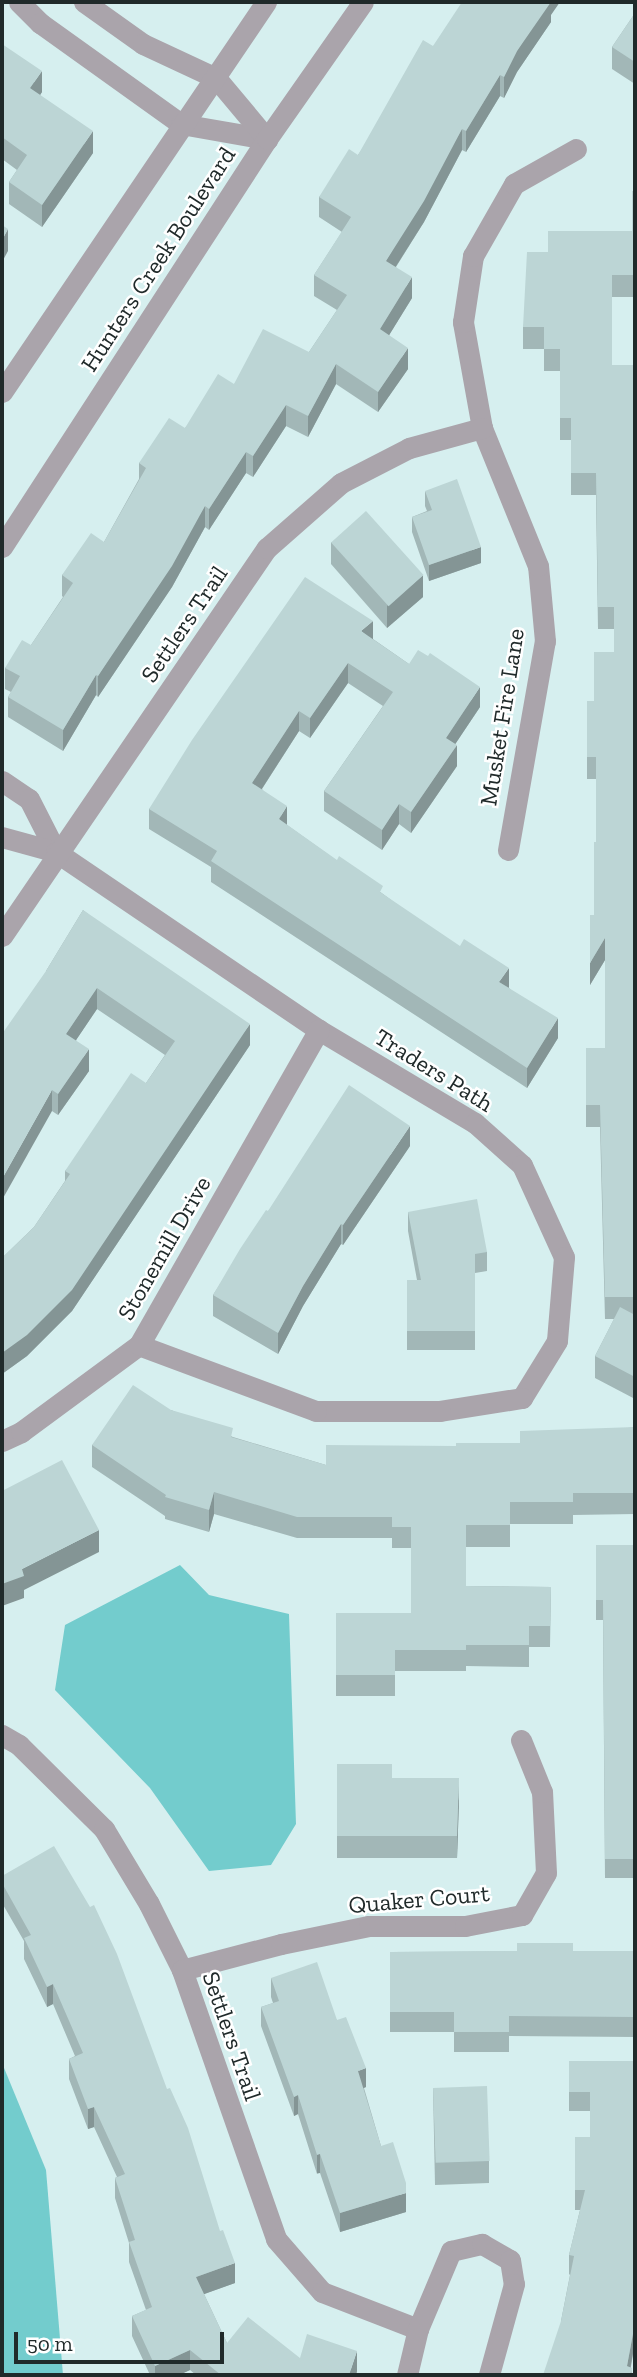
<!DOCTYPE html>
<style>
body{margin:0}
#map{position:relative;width:637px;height:2377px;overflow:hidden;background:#d6efef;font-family:"Zilla Slab",serif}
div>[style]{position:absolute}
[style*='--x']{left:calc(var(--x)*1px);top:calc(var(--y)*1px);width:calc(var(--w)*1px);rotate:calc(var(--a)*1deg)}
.water>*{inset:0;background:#73cccd}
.minor>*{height:21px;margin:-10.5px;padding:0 10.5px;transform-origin:10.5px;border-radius:10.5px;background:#aaa4ab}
.wall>*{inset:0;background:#a2b7b7}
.shaded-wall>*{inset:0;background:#849595;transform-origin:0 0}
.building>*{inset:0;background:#bcd5d5;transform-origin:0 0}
span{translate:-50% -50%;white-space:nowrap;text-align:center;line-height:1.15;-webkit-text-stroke:5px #fff;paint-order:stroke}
.street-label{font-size:24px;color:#202a2a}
.frame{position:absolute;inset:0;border:4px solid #202a2a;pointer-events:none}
.scale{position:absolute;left:14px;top:2332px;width:210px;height:32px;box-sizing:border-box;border:4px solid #202a2a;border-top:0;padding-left:9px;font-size:21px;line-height:24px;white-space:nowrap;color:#202a2a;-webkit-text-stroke:5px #fff;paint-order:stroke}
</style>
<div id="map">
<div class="water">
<i style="clip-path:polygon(180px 1565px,209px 1595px,289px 1614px,296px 1824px,271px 1865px,209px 1871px,150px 1788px,55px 1690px,65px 1625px)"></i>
<i style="clip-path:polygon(2px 2063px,46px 2170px,63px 2375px,2px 2375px)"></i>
</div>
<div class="minor">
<i style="--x:19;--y:2;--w:30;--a:45"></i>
<i style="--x:40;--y:23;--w:173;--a:35.6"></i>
<i style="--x:181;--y:124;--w:87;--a:9.9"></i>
<i style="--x:84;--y:2;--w:72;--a:35.4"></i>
<i style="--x:143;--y:44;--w:81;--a:25"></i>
<i style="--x:216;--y:78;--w:80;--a:50.1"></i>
<i style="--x:2;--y:392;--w:471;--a:-55.9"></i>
<i style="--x:2;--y:547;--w:487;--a:-57"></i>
<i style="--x:267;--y:139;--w:167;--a:-55"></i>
<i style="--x:2;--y:781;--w:32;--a:34"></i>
<i style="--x:29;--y:799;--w:59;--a:63"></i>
<i style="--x:2;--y:837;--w:56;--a:15.5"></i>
<i style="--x:56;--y:852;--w:318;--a:34.1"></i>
<i style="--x:319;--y:1030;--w:182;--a:30.8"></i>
<i style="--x:475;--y:1123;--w:63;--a:41.8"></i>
<i style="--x:522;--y:1165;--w:101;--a:65.5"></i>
<i style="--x:564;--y:1257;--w:84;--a:94.8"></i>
<i style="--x:557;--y:1341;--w:67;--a:121.6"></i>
<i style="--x:522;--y:1398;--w:83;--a:171"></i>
<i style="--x:440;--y:1411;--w:124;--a:180"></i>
<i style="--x:316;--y:1411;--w:189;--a:-159.6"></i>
<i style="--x:508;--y:850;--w:212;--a:-80"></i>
<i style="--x:545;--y:641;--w:75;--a:-95.3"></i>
<i style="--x:538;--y:566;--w:149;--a:-112.1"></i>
<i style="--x:482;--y:428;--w:108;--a:-100.2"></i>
<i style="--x:463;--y:322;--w:67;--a:-81.4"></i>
<i style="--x:473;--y:256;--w:83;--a:-60.3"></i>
<i style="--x:514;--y:184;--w:71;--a:-29.4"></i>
<i style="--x:2;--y:936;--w:470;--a:-55.7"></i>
<i style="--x:267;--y:548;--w:98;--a:-41.3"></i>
<i style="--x:341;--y:483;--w:76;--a:-27.2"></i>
<i style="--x:409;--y:448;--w:76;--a:-15.3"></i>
<i style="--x:2;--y:1441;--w:21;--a:-25"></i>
<i style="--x:21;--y:1432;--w:147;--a:-36.4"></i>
<i style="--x:139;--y:1345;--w:363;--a:-60.3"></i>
<i style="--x:2;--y:1735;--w:20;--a:30"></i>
<i style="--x:19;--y:1745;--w:120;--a:44.7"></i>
<i style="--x:104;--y:1829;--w:87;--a:59"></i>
<i style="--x:149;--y:1904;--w:74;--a:63.4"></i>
<i style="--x:182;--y:1970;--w:285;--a:70.7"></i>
<i style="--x:276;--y:2239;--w:70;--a:49"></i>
<i style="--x:322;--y:2292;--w:103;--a:21.1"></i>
<i style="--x:182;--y:1970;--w:102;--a:-14.7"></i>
<i style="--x:281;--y:1944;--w:90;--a:-11.6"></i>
<i style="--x:369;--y:1926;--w:96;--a:0"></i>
<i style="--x:465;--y:1926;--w:58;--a:-10.9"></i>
<i style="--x:522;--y:1915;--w:48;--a:-60.3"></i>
<i style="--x:546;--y:1873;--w:81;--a:-92.8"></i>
<i style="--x:542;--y:1792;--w:56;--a:-112"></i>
<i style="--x:407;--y:2375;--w:47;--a:-76.6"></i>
<i style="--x:418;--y:2329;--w:85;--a:-67.1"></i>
<i style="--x:451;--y:2251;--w:32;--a:-13"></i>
<i style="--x:482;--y:2244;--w:32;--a:30"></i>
<i style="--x:510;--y:2260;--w:24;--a:81"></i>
<i style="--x:514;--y:2284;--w:94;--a:105.4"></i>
</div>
<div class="wall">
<i style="clip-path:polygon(635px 13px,635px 84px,612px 69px,612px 47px)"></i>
<i style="clip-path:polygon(551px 15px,551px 22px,517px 72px,504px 98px,500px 96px,466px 152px,462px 150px,424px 222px,396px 267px,412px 298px,389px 335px,408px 369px,378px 412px,336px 384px,308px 437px,286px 426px,253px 477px,246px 473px,209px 530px,205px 527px,172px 587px,98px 697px,96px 695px,63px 751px,8px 717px,8px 697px,11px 692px,5px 689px,5px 668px,31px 645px,63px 597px,62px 596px,62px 575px,104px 542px,139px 479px,139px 463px,185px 428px,234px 384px,309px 352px,337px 310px,314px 296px,314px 275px,342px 232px,319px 217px,319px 197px,358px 155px,433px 46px)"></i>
<i style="clip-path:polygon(2px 44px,42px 92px,40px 95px,93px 153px,42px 227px,9px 204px,9px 182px,17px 170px,2px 159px)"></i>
<i style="clip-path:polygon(635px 191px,635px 297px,612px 297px,612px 365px,635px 365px,635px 1399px,595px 1378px,595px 1356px,614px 1319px,605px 1319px,600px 1127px,586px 1127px,586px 1048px,605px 1048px,605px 960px,590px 985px,594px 915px,596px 842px,596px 779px,587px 779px,587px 701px,594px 701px,614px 652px,614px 629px,598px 629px,596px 495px,571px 495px,571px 440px,560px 440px,560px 371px,544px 371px,544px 349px,523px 349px,523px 327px,548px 252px,632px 231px)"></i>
<i style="clip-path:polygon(425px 491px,481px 563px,429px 581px,412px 532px,412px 517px,427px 511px,425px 506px)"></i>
<i style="clip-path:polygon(331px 542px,423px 597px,387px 628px,331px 564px)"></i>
<i style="clip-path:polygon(373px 639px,409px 664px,480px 707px,455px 744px,457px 766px,411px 833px,399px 824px,382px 850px,324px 811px,324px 791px,383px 706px,348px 683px,310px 738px,299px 731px,262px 789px,287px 825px,383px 894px,509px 988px,558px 1038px,527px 1088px,211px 882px,211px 867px,149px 829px,149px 809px)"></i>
<i style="clip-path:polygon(83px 910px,250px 1045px,72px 1311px,27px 1356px,2px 1374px,2px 1258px,34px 1227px,65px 1181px,65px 1171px,146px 1083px,165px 1055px,97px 1009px,76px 1040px,89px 1071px,58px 1115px,52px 1111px,46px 971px)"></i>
<i style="clip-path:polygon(410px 1146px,343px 1245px,341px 1244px,303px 1306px,278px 1354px,213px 1316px,213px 1295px,268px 1211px)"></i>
<i style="clip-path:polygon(408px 1212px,487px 1252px,487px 1271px,475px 1273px,475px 1350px,407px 1350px,407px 1280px,417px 1280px,408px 1231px)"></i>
<i style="clip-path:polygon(171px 1410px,233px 1437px,326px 1465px,456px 1446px,520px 1443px,635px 1427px,635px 1514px,573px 1515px,573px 1524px,510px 1524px,510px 1547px,466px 1547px,466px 1586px,551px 1587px,550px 1647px,529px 1647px,529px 1667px,466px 1666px,466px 1671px,395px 1671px,395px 1696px,336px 1696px,336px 1613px,411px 1613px,411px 1548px,392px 1548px,392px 1538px,297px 1538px,214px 1514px,209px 1532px,165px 1519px,165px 1516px,92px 1467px,92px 1445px)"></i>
<i style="clip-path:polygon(596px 1545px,635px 1545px,635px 1878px,605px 1878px,603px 1620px,596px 1620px)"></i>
<i style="clip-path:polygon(337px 1764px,392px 1778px,459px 1800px,457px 1858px,337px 1858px)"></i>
<i style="clip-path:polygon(2px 1876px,235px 2283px,204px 2294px,227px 2343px,357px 2371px,356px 2375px,196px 2375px,190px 2370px,179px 2375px,150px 2375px,132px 2336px,132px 2316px,146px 2310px,129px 2262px,129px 2243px,115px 2198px,115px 2178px,117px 2177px,94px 2127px,88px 2129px,69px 2079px,69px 2059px,75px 2056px,53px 2004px,47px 2007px,24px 1959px,24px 1941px,2px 1903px)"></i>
<i style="clip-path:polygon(635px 1951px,635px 2037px,509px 2036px,509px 2052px,454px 2052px,454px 2032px,390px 2032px,390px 1952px)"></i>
<i style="clip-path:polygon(271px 1978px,337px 2020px,366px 2087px,364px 2088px,381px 2146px,406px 2212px,340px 2232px,320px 2173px,317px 2174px,298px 2114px,294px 2116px,261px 2026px,261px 2007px,273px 2003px,271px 1997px)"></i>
<i style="clip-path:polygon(569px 2061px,635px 2061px,635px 2342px,631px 2367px,632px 2375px,561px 2321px,570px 2275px,569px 2274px,569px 2255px,580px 2210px,575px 2210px,575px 2137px,590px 2137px,590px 2111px,569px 2111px)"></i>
<i style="clip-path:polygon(433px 2088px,489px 2161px,489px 2183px,435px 2185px)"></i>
</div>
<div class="shaded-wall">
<i style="clip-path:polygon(548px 2px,560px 2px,551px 15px,551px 22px,517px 72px,504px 98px,504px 77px,517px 51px)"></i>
<i style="clip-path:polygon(42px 71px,42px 92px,30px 110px,30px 88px)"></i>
<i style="clip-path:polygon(500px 75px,500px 96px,466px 152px,466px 131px)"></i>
<i style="clip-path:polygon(462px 129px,462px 150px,424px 222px,386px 282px,386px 261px)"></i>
<i style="clip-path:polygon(93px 131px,93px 153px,42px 227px,42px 205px)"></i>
<i style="clip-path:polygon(8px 229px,8px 251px,2px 262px,2px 240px)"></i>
<i style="clip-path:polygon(412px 277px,412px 298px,380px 350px,380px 329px)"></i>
<i style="clip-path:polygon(408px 348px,408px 369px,378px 412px,378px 392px)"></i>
<i style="clip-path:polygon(336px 364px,336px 384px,308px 437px,308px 416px)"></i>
<i style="clip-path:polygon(286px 405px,286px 426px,253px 477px,253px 456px)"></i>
<i style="clip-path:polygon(246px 452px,246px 473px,209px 530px,209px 509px)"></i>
<i style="clip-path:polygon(205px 506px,205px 527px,172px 587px,98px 697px,98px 676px)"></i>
<i style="clip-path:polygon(481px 547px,481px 563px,429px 581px,429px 565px)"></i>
<i style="clip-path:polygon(423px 575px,423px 597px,387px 628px,387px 606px)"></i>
<i style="clip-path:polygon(373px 621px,373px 641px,361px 631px)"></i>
<i style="clip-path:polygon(348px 663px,348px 683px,310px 738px,310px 718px)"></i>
<i style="clip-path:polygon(96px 675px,96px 695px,63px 751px,63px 730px)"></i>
<i style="clip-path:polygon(480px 687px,480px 707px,446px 758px,446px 738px)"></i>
<i style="clip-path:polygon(299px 711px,299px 731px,252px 804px,252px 783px)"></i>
<i style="clip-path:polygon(457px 745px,457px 766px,411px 833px,411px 812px)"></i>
<i style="clip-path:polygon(399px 804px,399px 824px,382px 850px,382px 830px)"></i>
<i style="clip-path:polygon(287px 806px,287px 827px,279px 819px)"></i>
<i style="clip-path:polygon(605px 938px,605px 960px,590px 985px,590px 963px)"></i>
<i style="clip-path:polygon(509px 968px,509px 988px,499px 982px)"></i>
<i style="clip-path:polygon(97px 988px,97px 1009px,66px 1055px,66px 1034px)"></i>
<i style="clip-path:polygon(558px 1018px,558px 1038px,527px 1088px,527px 1068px)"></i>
<i style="clip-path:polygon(250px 1024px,250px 1045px,72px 1311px,27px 1356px,2px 1374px,2px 1353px)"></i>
<i style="clip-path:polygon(89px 1049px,89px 1071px,58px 1115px,58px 1094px)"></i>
<i style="clip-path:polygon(52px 1090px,52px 1111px,2px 1200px,2px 1179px)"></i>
<i style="clip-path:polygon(410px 1126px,410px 1146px,343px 1245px,343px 1225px)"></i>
<i style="clip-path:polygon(341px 1224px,341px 1244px,303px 1306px,278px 1354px,278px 1333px,303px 1286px)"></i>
<i style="clip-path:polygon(214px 1492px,214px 1514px,209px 1532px,209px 1510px)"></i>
<i style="clip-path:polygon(99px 1530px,99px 1552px,24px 1590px,24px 1598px,2px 1606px,2px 1584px,22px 1569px)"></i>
<i style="clip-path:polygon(459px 1778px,459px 1800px,457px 1858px,457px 1836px)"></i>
<i style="clip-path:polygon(53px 1984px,53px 2004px,47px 2007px,47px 1987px)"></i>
<i style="clip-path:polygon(366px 2068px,366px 2087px,358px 2090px,358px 2071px)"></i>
<i style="clip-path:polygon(298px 2095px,298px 2114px,294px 2116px,294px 2097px)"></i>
<i style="clip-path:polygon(94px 2107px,94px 2127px,88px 2129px,88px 2109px)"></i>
<i style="left:320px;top:2154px;width:19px;height:3px;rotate:90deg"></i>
<i style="clip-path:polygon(406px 2193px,406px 2212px,340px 2232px,340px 2213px)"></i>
<i style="clip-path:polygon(235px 2263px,235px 2283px,196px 2297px,196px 2277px)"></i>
<i style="clip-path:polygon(635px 2323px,635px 2342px,629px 2375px,627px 2366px)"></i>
<i style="clip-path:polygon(190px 2350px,190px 2370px,179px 2375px,155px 2375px,155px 2366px)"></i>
<i style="clip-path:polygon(357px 2351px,357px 2371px,356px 2375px,349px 2375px)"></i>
</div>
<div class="building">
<i style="clip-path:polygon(462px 2px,551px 2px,517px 51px,504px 77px,500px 75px,466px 131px,462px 129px,424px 201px,386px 261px,412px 277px,380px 329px,408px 348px,378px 392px,336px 364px,308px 416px,286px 405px,253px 456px,246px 452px,209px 509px,205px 506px,172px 566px,98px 676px,96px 675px,63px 730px,8px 697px,20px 676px,5px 668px,22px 640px,31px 645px,73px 583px,62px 575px,91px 533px,104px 542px,146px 468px,139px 463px,169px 418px,185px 428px,218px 374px,234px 384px,263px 329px,309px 352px,347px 295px,314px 275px,351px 217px,319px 197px,349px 149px,358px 155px,423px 40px,433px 46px)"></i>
<i style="clip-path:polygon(635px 13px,635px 62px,612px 47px)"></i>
<i style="clip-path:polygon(2px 44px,42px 71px,30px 88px,93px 131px,42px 205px,9px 182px,27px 155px,2px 137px)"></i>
<i style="clip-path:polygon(632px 191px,635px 191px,635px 275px,612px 275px,612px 365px,635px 365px,635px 1297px,605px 1297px,600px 1105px,586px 1105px,586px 1048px,605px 1048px,605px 938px,590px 963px,590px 915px,594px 915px,594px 842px,596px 842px,596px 757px,587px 757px,587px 701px,594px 701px,594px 652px,614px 652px,614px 607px,598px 607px,596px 473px,571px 473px,571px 418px,560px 418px,560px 349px,544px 349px,544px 327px,523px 327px,527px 252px,548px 252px,548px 231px,632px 231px)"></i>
<i style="clip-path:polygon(2px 225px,8px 229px,2px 240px)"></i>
<i style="clip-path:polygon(457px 479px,481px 547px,429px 565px,412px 517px,432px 510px,425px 491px)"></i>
<i style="left:366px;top:511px;width:86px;height:47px;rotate:48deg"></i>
<i style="clip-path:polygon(305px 577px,373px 621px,361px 631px,409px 664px,418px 650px,428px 656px,430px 653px,480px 687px,446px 738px,457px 745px,411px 812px,399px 804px,382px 830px,324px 791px,393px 692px,348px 663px,310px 718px,299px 711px,252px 783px,287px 806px,279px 819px,337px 860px,339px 856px,383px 886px,380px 892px,460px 946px,464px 939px,509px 968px,499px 982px,558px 1018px,527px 1068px,211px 861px,217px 851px,149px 809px,192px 740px)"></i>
<i style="clip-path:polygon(83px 910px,250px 1024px,72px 1290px,27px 1335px,2px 1353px,2px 1258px,34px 1227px,70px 1174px,65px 1171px,131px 1073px,146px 1083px,175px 1041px,97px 988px,66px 1034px,89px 1049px,58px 1094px,52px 1090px,2px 1179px,2px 1034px,46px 971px)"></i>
<i style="clip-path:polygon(349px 1085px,410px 1126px,343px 1225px,341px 1224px,303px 1286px,278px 1333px,213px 1295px,240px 1249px,266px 1210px,268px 1211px)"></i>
<i style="clip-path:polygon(477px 1199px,487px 1252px,475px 1254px,475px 1331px,407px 1331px,407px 1280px,421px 1280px,408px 1212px)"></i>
<i style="clip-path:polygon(620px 1307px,635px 1315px,635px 1377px,595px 1356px)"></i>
<i style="clip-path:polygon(133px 1385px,171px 1410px,233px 1428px,231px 1437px,326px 1465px,326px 1445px,456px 1446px,456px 1443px,520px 1443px,520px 1431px,635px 1427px,635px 1493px,573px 1493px,573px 1502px,510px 1502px,510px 1525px,466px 1525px,466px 1586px,551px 1587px,550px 1626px,529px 1626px,529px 1645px,466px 1645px,466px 1650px,395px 1650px,395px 1675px,336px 1675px,336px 1613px,411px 1613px,411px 1527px,392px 1527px,392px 1517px,297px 1517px,214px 1492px,209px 1510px,165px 1497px,166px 1495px,92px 1445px)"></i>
<i style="clip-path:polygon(62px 1460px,99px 1530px,22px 1569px,24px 1576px,2px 1584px,2px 1491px)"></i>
<i style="clip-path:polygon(596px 1545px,635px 1545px,635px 1859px,605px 1859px,603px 1600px,596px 1600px)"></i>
<i style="clip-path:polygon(337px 1764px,392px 1764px,392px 1778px,459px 1778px,457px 1836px,337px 1836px)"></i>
<i style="clip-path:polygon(54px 1846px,90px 1907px,94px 1905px,117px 1954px,167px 2089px,170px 2088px,188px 2128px,220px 2231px,223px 2230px,235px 2263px,196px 2277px,227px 2343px,248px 2317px,300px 2358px,307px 2334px,357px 2351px,349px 2375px,221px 2375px,190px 2350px,155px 2366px,132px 2316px,152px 2307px,129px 2242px,135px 2240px,115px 2178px,125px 2174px,94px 2107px,88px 2109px,69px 2059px,83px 2053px,53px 1984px,47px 1987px,24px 1938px,31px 1935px,2px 1883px,2px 1876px)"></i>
<i style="clip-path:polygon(517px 1943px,573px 1943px,573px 1951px,635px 1951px,635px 2017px,509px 2016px,509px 2032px,454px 2032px,454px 2012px,390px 2012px,390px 1952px,517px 1951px)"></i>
<i style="clip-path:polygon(317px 1962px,337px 2020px,346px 2017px,366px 2068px,358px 2071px,381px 2146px,393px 2142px,406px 2183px,406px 2193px,340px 2213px,320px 2154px,317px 2155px,298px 2095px,294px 2097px,261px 2007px,279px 2001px,271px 1978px)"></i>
<i style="clip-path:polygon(569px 2061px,635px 2061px,635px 2323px,627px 2366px,632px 2368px,630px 2375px,543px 2375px,561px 2321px,574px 2256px,569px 2255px,585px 2190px,575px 2190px,575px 2137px,590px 2137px,590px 2092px,569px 2092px)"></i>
<i style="left:487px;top:2086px;width:75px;height:54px;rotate:88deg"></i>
</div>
<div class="street-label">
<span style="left:158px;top:259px;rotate:-57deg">Hunters Creek Boulevard</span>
<span style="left:184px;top:624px;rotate:-56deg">Settlers Trail</span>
<span style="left:502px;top:717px;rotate:-81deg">Musket Fire Lane</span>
<span style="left:434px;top:1070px;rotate:32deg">Traders Path</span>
<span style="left:164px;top:1248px;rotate:-60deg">Stonemill Drive</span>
<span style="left:419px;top:1899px;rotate:-5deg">Quaker Court</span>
<span style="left:232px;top:2036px;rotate:71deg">Settlers Trail</span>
</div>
<div class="frame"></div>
<div class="scale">50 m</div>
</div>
